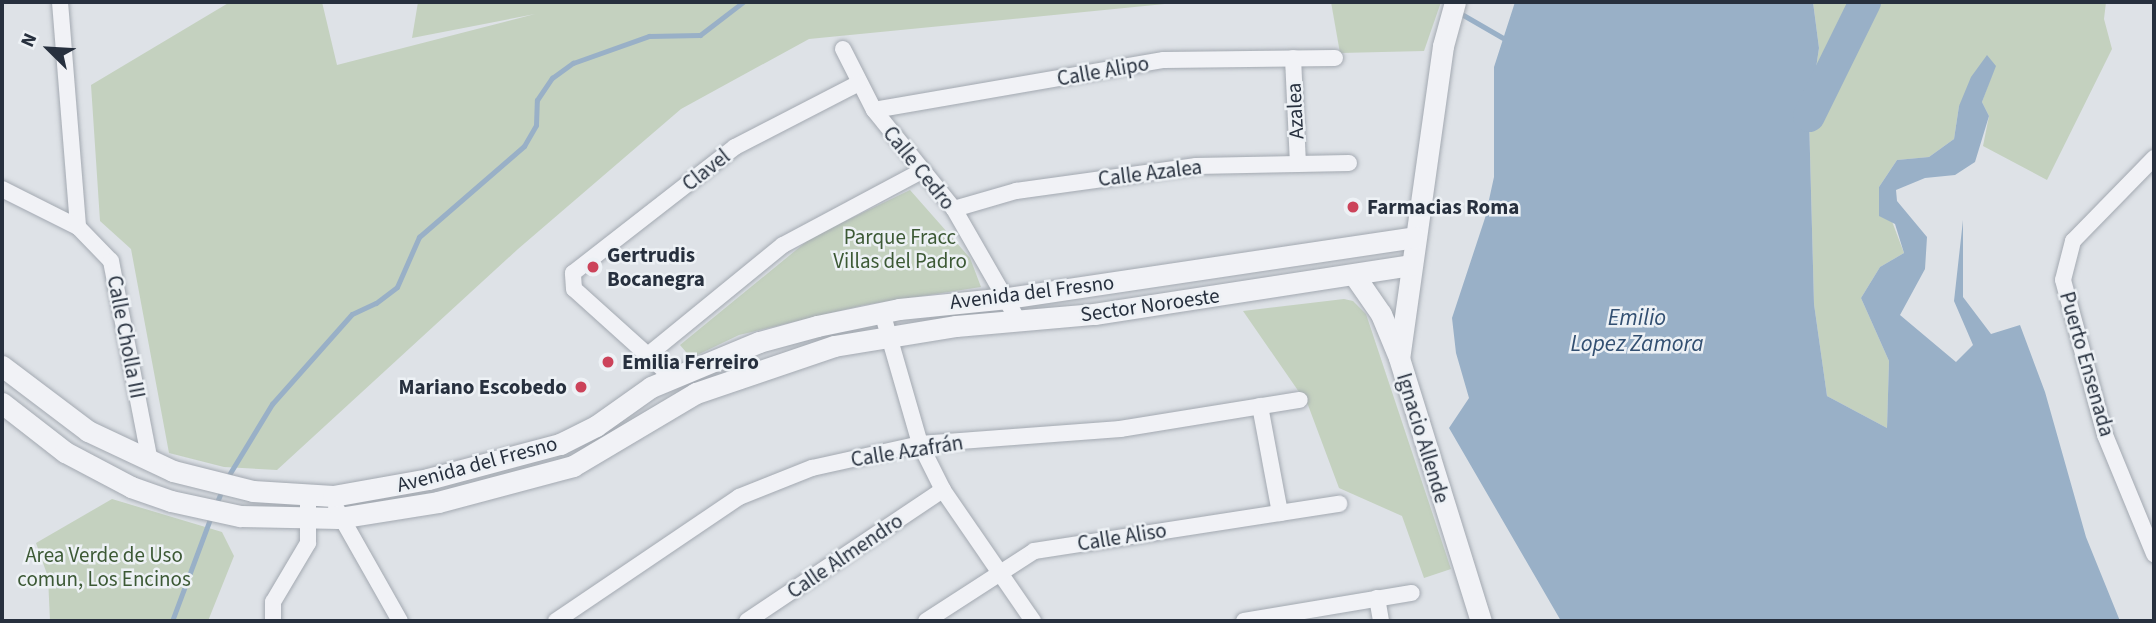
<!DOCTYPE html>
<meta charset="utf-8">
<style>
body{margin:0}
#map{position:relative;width:2156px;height:623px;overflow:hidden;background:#dee2e7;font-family:"Source Sans 3",sans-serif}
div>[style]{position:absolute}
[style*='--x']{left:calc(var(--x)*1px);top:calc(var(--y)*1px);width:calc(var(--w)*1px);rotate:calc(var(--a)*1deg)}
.green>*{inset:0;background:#c4d1bf}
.water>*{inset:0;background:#99b0c7}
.stream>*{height:5px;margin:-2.5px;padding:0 2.5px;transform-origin:2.5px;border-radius:2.5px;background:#99b0c7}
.river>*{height:32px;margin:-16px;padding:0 16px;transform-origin:16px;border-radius:16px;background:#99b0c7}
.roads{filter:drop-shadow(0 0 2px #a3a9b1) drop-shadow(0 0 2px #a3a9b1)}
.minor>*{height:16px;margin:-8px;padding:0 8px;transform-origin:8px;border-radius:8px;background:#f1f2f6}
.tertiary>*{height:21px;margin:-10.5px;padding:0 10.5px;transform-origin:10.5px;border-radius:10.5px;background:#f1f2f6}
.dots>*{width:19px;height:19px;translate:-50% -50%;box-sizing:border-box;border:4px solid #edf1f5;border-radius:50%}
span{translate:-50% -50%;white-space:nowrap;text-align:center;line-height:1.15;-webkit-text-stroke:5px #edf1f5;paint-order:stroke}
.street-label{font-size:21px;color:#27303e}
.poi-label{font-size:21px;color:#27303e;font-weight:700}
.left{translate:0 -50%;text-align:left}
.right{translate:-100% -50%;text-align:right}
.park-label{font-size:21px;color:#3c5935}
.water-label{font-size:23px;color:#324f71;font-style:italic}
.frame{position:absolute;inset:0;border:4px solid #27303e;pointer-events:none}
.north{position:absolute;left:14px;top:14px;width:70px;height:70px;-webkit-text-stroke:5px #edf1f5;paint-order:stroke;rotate:294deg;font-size:19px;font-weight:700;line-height:28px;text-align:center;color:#27303e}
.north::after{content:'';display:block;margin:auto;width:24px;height:32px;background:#27303e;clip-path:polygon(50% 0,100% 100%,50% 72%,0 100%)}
</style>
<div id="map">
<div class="green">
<i style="clip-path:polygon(230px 2px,322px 2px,337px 65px,535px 14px,412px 38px,418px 2px,1185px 2px,809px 39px,681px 109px,518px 249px,277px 470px,224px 467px,169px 453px,131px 249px,100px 221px,91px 85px)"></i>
<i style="clip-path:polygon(1331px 2px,1441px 2px,1424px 51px,1340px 53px)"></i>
<i style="clip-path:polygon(1813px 2px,2106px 2px,2104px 19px,2112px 49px,2047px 180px,1983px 146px,1989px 116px,1982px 102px,1995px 66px,1959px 106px,1954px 139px,1929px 157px,1897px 160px,1879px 187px,1904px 253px,1880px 267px,1861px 298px,1889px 361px,1887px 428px,1827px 396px,1814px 304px,1809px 116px,1819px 48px)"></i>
<i style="clip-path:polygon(910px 190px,970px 258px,981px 287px,864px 305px,739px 335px,691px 358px,680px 345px,812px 237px)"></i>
<i style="clip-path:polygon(1344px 299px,1353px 301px,1366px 314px,1451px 569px,1424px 578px,1402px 516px,1339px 488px,1308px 405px,1243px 311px)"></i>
<i style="clip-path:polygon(112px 499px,222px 532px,234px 556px,208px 621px,50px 621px,48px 577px,36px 543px)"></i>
</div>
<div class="water">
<i style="clip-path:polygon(1515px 2px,1813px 2px,1819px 48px,1809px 116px,1814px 304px,1827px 396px,1887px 428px,1889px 361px,1861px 298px,1880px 267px,1904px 253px,1895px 224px,1879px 216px,1879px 187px,1897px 160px,1929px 157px,1954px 139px,1959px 106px,1971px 77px,1987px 55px,1996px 66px,1982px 102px,1989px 116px,1975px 162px,1955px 175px,1925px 178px,1896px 190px,1897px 201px,1927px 237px,1925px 269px,1900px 315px,1956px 362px,1973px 345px,1954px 301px,1963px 220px,1963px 297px,1991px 334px,2020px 325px,2045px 392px,2086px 537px,2120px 621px,1561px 621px,1449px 428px,1469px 398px,1456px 353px,1452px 318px,1485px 218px,1494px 177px,1494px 67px)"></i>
</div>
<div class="stream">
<i style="--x:1458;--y:12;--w:52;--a:30"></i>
<i style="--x:227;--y:478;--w:87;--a:-58.7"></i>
<i style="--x:272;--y:404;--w:120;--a:-48.4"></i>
<i style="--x:352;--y:314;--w:26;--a:-25"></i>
<i style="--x:376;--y:303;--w:26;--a:-37"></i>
<i style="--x:397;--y:287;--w:55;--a:-66.3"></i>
<i style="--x:419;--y:237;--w:139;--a:-40.9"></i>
<i style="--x:524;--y:146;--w:24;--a:-60"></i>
<i style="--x:536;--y:125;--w:25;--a:-88"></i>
<i style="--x:537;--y:100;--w:27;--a:-56"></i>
<i style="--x:552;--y:78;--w:26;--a:-36"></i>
<i style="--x:573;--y:63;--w:81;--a:-19.6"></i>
<i style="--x:649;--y:36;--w:51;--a:-1.1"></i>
<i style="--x:700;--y:35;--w:54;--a:-37.5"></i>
<i style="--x:215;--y:507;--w:22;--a:-68"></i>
<i style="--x:172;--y:621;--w:112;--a:-69.6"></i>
</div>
<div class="river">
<i style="--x:1809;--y:116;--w:127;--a:-63.8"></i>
</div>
<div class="roads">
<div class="minor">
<i style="--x:60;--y:2;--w:226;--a:85.4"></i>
<i style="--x:843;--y:49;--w:68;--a:63.1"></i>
<i style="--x:874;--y:110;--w:127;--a:51.1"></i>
<i style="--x:954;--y:209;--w:130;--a:60.1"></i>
<i style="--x:1293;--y:58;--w:105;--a:87.3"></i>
<i style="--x:874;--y:110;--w:294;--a:-9.8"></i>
<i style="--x:1164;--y:60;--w:171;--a:-0.7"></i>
<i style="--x:2154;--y:158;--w:116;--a:134.3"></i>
<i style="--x:2073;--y:241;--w:40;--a:104.4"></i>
<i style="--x:2063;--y:280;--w:161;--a:74.8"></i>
<i style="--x:2105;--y:435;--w:129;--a:67.6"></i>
<i style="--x:2;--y:189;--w:85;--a:26.6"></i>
<i style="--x:78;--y:227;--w:47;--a:45.9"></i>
<i style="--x:111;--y:261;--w:205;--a:79"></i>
<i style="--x:954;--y:209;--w:65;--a:-16.2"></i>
<i style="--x:1016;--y:191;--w:182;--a:-7.9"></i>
<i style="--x:1196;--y:166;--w:153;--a:-1.1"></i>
<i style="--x:882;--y:312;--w:137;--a:73.9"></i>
<i style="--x:920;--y:444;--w:51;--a:63.4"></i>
<i style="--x:943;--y:490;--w:159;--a:55.5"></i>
<i style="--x:648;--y:355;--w:174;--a:-39.2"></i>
<i style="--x:783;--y:245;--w:155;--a:-28.1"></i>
<i style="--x:673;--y:378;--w:133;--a:-138"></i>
<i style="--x:574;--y:289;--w:16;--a:-94"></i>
<i style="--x:573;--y:273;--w:205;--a:-37.9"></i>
<i style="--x:735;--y:147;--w:140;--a:-27.3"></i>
<i style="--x:1260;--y:406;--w:109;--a:79.4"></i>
<i style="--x:336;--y:508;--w:130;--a:60.5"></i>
<i style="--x:1377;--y:598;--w:23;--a:80"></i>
<i style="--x:273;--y:621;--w:19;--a:-90"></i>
<i style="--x:273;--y:602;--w:69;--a:-59.3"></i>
<i style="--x:308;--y:543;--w:48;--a:-90"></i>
<i style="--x:556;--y:621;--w:221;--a:-34.1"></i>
<i style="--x:739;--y:497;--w:79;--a:-21.7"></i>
<i style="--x:812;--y:468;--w:111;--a:-12.5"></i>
<i style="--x:920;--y:444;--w:201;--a:-4.3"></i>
<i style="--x:1120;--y:429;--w:182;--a:-9.2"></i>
<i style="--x:747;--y:621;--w:236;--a:-33.8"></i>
<i style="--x:926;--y:621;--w:129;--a:-32.9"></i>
<i style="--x:1034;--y:551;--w:309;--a:-8.8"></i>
<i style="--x:1244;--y:621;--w:170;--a:-9.5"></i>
</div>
<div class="tertiary">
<i style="--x:1455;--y:2;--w:46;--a:105.3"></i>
<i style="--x:1443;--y:46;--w:315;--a:98"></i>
<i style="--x:1399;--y:358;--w:275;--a:72.7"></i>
<i style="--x:1354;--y:275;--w:47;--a:55.3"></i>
<i style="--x:1381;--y:314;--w:44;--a:67.5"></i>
<i style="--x:2;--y:366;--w:108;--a:37.1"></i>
<i style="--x:88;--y:431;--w:94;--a:25.2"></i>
<i style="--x:173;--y:471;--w:82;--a:14"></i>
<i style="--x:253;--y:491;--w:80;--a:3.6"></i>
<i style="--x:333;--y:496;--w:97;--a:-10.1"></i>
<i style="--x:428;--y:479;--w:137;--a:-14.9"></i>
<i style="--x:560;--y:444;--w:40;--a:-26.6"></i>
<i style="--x:596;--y:426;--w:67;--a:-35.3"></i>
<i style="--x:651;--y:387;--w:117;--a:-22.6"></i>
<i style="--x:759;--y:342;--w:60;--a:-15.4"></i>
<i style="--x:817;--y:326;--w:84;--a:-11.7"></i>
<i style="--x:899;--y:309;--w:109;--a:-5.8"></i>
<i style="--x:1007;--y:298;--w:412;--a:-8.5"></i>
<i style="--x:2;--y:403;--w:80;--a:37.9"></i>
<i style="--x:65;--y:452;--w:75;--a:27.9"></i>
<i style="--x:131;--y:487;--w:42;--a:19.3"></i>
<i style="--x:171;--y:501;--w:71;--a:12.3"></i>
<i style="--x:240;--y:516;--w:99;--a:1.2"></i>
<i style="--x:339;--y:518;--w:100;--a:-9.2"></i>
<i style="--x:438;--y:502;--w:140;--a:-14.9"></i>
<i style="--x:573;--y:466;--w:143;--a:-30.7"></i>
<i style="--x:696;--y:393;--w:146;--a:-18.8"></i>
<i style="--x:834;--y:346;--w:124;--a:-9.3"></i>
<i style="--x:956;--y:326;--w:139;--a:-5"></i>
<i style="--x:1094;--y:314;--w:320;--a:-8.8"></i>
</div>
</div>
<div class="dots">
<i style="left:1353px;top:207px;background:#cc435a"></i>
<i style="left:593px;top:267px;background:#cc435a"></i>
<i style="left:608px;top:362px;background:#cc435a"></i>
<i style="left:581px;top:387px;background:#cc435a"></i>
</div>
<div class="street-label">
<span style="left:1103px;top:71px;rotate:-10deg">Calle Alipo</span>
<span style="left:1295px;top:111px;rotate:-93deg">Azalea</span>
<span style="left:919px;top:168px;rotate:51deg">Calle Cedro</span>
<span style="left:706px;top:170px;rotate:-38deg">Clavel</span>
<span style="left:1150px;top:173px;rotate:-7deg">Calle Azalea</span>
<span style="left:1032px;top:292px;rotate:-7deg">Avenida del Fresno</span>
<span style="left:1150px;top:305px;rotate:-8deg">Sector Noroeste</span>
<span style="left:126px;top:337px;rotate:79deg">Calle Cholla III</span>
<span style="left:2087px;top:364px;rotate:74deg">Puerto Ensenada</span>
<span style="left:1423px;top:438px;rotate:73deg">Ignacio Allende</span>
<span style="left:907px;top:451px;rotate:-9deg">Calle Azafrán</span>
<span style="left:477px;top:464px;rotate:-15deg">Avenida del Fresno</span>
<span style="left:1122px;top:537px;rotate:-9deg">Calle Aliso</span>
<span style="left:845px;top:556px;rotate:-34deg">Calle Almendro</span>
</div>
<div class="poi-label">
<span class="left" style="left:1367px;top:207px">Farmacias Roma</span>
<span class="left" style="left:607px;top:267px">Gertrudis<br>Bocanegra</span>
<span class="left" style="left:622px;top:362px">Emilia Ferreiro</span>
<span class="right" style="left:567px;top:387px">Mariano Escobedo</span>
</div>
<div class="park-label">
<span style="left:900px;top:249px">Parque Fracc<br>Villas del Padro</span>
<span style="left:104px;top:567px">Area Verde de Uso<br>comun, Los Encinos</span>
</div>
<div class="water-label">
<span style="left:1637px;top:331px">Emilio<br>Lopez Zamora</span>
</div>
<div class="frame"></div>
<div class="north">N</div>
</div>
